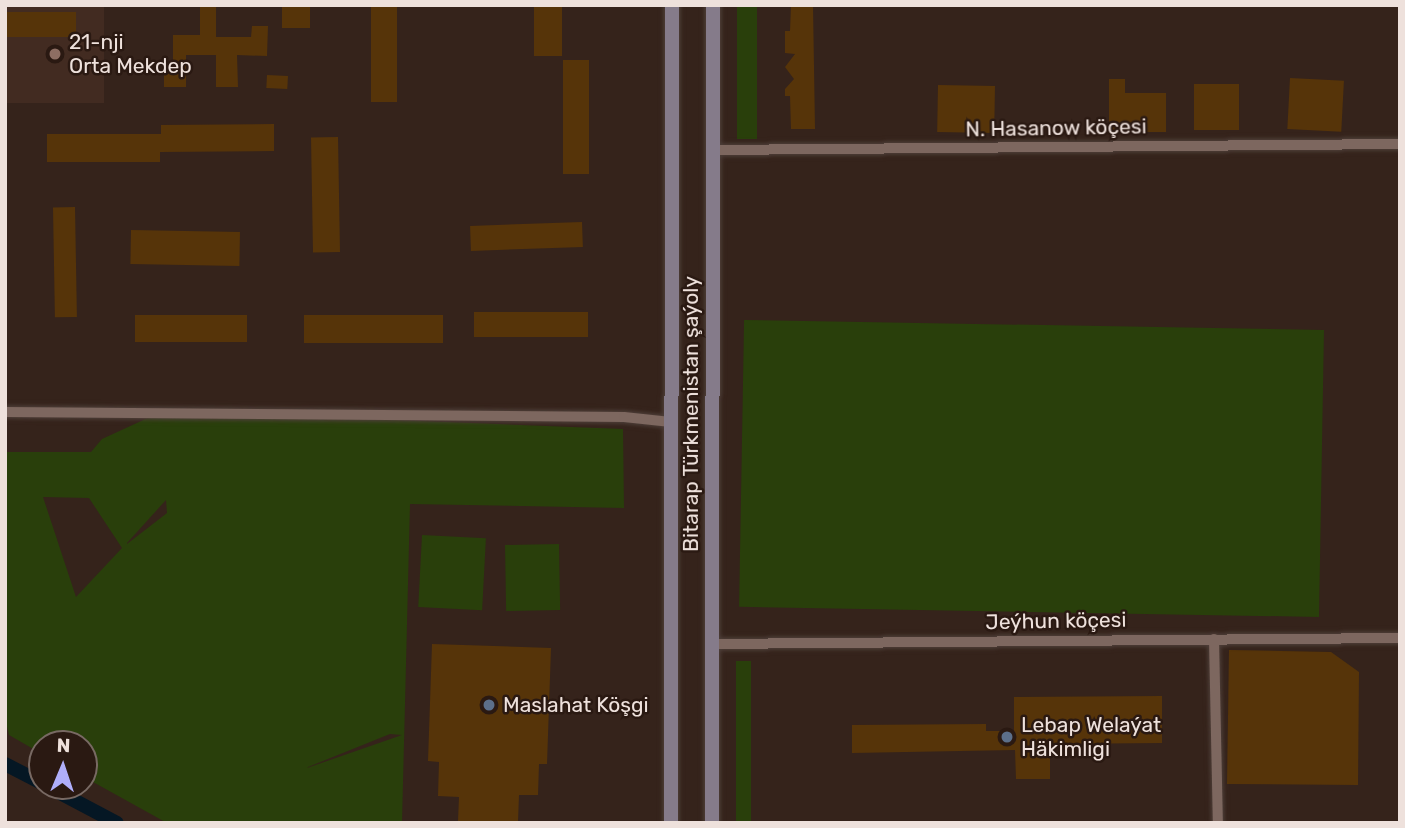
<!DOCTYPE html>
<meta charset="utf-8">
<style>
body{margin:0}
#map{position:relative;width:1405px;height:828px;overflow:hidden;background:#35231b;font-family:Rubik,sans-serif}
div>[style]{position:absolute}
[style*='--x']{left:calc(var(--x)*1px);top:calc(var(--y)*1px);width:calc(var(--w)*1px);rotate:calc(var(--a)*1deg)}
.built>*{inset:0;background:#422b21;transform-origin:0 0}
.green>*{inset:0;background:#293f0b;transform-origin:0 0}
.canal>*{height:14px;margin:-7px;padding:0 7px;transform-origin:7px;border-radius:7px;background:#051724}
.building>*{inset:0;background:#563409;transform-origin:0 0}
.roads{filter:drop-shadow(0 0 2px #4e3f39) drop-shadow(0 0 2px #4e3f39)}
.minor>*{height:10px;margin:-5px;padding:0 5px;transform-origin:5px;border-radius:5px;background:#7d675f}
.secondary>*{height:14px;margin:-7px;padding:0 7px;transform-origin:7px;border-radius:7px;background:#857b8a}
.dots>*{width:19px;height:19px;translate:-50% -50%;box-sizing:border-box;border:4px solid #2a1912;border-radius:50%}
span{translate:-50% -50%;white-space:nowrap;text-align:center;line-height:1.15;-webkit-text-stroke:5px #2a1912;paint-order:stroke}
.poi-label{font-size:21px;color:#eee1dc}
.left{translate:0 -50%;text-align:left}
.street-label{font-size:21px;color:#eee1dc}
.frame{position:absolute;inset:0;border:7px solid #eee1dc;pointer-events:none}
.north{position:absolute;left:28px;top:730px;width:70px;height:70px;box-sizing:border-box;background:#2a1912;border:2px solid #786963;border-radius:50%;rotate:2deg;font-size:19px;font-weight:700;line-height:28px;text-align:center;color:#eee1dc}
.north::after{content:'';display:block;margin:auto;width:24px;height:32px;background:#afaefa;clip-path:polygon(50% 0,100% 100%,50% 72%,0 100%)}
</style>
<div id="map">
<div class="built">
<i style="left:5px;top:5px;width:99px;height:98px"></i>
</div>
<div class="green">
<i style="left:737px;top:5px;width:20px;height:134px"></i>
<i style="left:1324px;top:330px;width:287px;height:580px;rotate:91deg"></i>
<i style="clip-path:polygon(evenodd,163px 411px,623px 429px,624px 508px,410px 504px,402px 823px,167px 823px,84px 777px,84px 744px,42px 744px,42px 754px,9px 735px,5px 718px,5px 452px,91px 452px,102px 439px,163px 411px,43px 497px,89px 498px,122px 548px,76px 597px,43px 497px,163px 411px,166px 500px,167px 513px,127px 544px,127px 543px,166px 500px,163px 411px,390px 734px,402px 735px,307px 768px,308px 767px,390px 734px)"></i>
<i style="left:422px;top:535px;width:64px;height:72px;rotate:3deg"></i>
<i style="left:559px;top:544px;width:66px;height:54px;rotate:89deg"></i>
<i style="left:736px;top:661px;width:15px;height:162px"></i>
</div>
<div class="canal">
<i style="--x:5;--y:764;--w:42;--a:27.2"></i>
<i style="--x:47;--y:786;--w:79;--a:27.9"></i>
</div>
<div class="building">
<i style="clip-path:polygon(200px 5px,216px 5px,216px 37px,251px 37px,252px 26px,268px 26px,267px 56px,237px 55px,238px 87px,216px 87px,216px 55px,186px 55px,186px 87px,164px 87px,164px 66px,173px 66px,173px 35px,200px 35px)"></i>
<i style="left:282px;top:5px;width:28px;height:23px"></i>
<i style="left:371px;top:5px;width:26px;height:97px"></i>
<i style="left:534px;top:5px;width:28px;height:51px"></i>
<i style="clip-path:polygon(791px 5px,813px 5px,815px 129px,791px 129px,790px 96px,785px 96px,785px 89px,794px 79px,785px 67px,795px 54px,785px 53px,785px 31px,790px 31px)"></i>
<i style="left:5px;top:12px;width:71px;height:25px"></i>
<i style="left:563px;top:60px;width:26px;height:114px"></i>
<i style="left:267px;top:75px;width:21px;height:13px;rotate:3deg"></i>
<i style="left:1290px;top:78px;width:54px;height:51px;rotate:3deg"></i>
<i style="clip-path:polygon(1109px 79px,1125px 79px,1125px 93px,1166px 93px,1166px 132px,1109px 132px)"></i>
<i style="left:1194px;top:84px;width:45px;height:46px"></i>
<i style="left:938px;top:85px;width:57px;height:47px;rotate:1deg"></i>
<i style="clip-path:polygon(274px 124px,274px 151px,160px 152px,160px 162px,47px 162px,47px 134px,161px 134px,161px 125px)"></i>
<i style="left:338px;top:137px;width:115px;height:27px;rotate:89deg"></i>
<i style="left:75px;top:207px;width:110px;height:22px;rotate:89deg"></i>
<i style="left:582px;top:222px;width:25px;height:112px;rotate:88deg"></i>
<i style="left:131px;top:230px;width:109px;height:34px;rotate:1deg"></i>
<i style="left:588px;top:312px;width:25px;height:114px;rotate:90deg"></i>
<i style="left:247px;top:315px;width:27px;height:112px;rotate:90deg"></i>
<i style="left:304px;top:315px;width:139px;height:28px"></i>
<i style="clip-path:polygon(432px 644px,551px 648px,547px 764px,539px 764px,538px 795px,519px 795px,518px 822px,458px 821px,459px 797px,438px 796px,439px 762px,428px 761px)"></i>
<i style="clip-path:polygon(1229px 650px,1331px 652px,1359px 672px,1358px 785px,1227px 784px)"></i>
<i style="clip-path:polygon(1162px 696px,1162px 743px,1050px 744px,1050px 779px,1016px 779px,1015px 750px,852px 753px,852px 725px,986px 724px,986px 731px,1014px 731px,1014px 697px)"></i>
</div>
<div class="roads">
<div class="minor">
<i style="--x:713;--y:150;--w:687;--a:-0.5"></i>
<i style="--x:5;--y:412;--w:619;--a:0.46"></i>
<i style="--x:624;--y:417;--w:47;--a:6.1"></i>
<i style="--x:1214;--y:639;--w:184;--a:88.8"></i>
<i style="--x:712;--y:644;--w:688;--a:-0.5"></i>
</div>
<div class="secondary">
<i style="--x:671;--y:823;--w:818;--a:-89.93"></i>
<i style="--x:712;--y:823;--w:818;--a:-89.93"></i>
</div>
</div>
<div class="dots">
<i style="left:55px;top:54px;background:#8d6e63"></i>
<i style="left:489px;top:705px;background:#5c6f8a"></i>
<i style="left:1007px;top:737px;background:#5c6f8a"></i>
</div>
<div class="poi-label">
<span class="left" style="left:69px;top:54px">21-nji<br>Orta Mekdep</span>
<span class="left" style="left:503px;top:705px">Maslahat Köşgi</span>
<span class="left" style="left:1021px;top:737px">Lebap Welaýat<br>Häkimligi</span>
</div>
<div class="street-label">
<span style="left:1056px;top:128px;rotate:-1deg">N. Hasanow köçesi</span>
<span style="left:691px;top:414px;rotate:-90deg">Bitarap Türkmenistan şaýoly</span>
<span style="left:1056px;top:621px;rotate:-1deg">Jeýhun köçesi</span>
</div>
<div class="frame"></div>
<div class="north">N</div>
</div>
